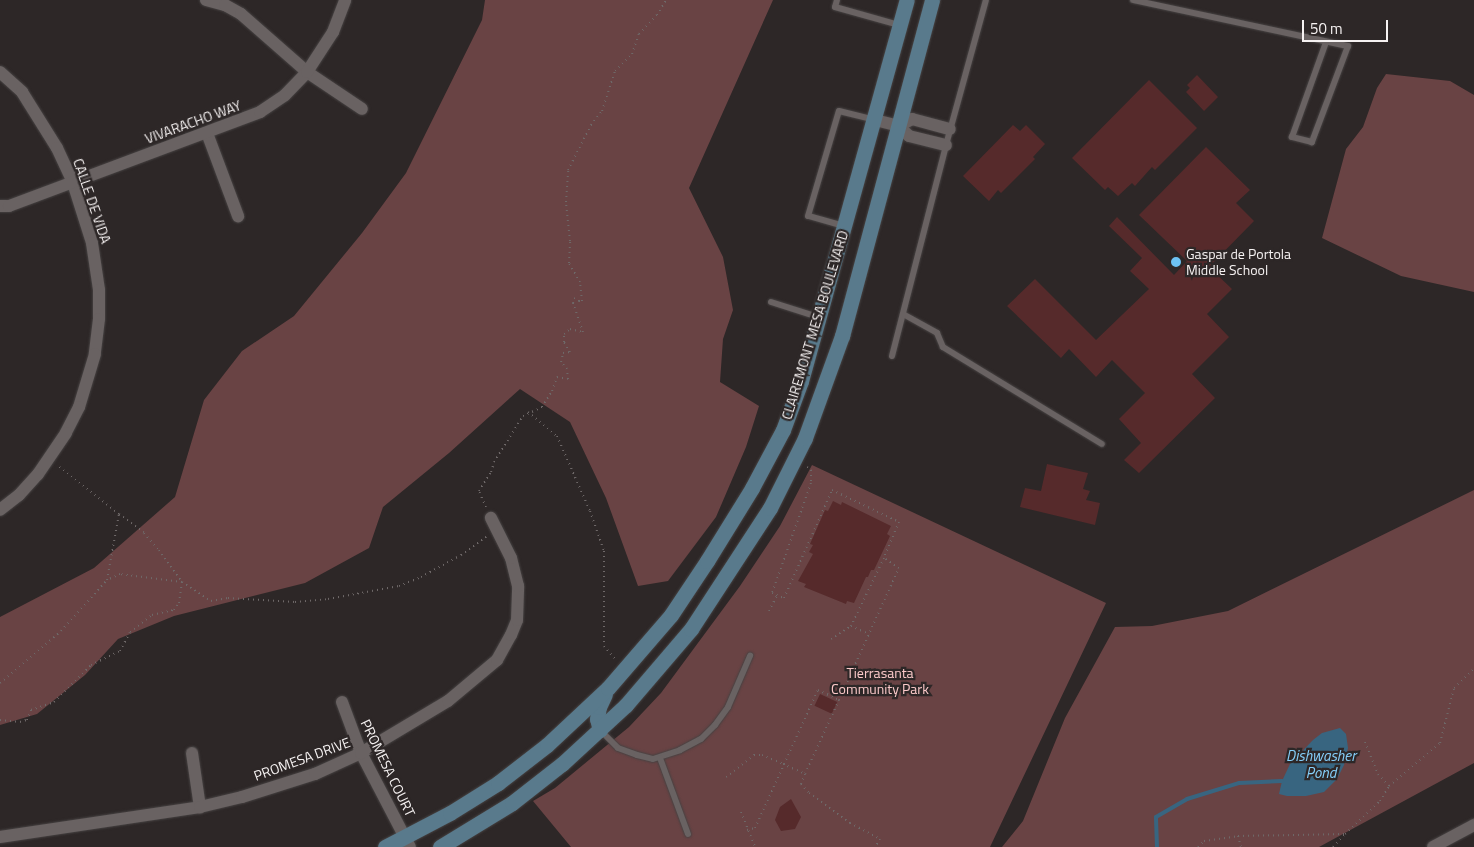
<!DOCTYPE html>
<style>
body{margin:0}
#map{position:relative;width:1474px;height:847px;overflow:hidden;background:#2d2727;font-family:"Titillium Web",sans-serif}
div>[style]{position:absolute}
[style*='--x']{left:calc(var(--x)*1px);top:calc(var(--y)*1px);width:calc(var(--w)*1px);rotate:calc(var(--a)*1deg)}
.green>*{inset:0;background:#694344}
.water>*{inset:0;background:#386580}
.stream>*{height:4px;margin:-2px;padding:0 2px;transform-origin:2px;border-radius:2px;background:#386580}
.building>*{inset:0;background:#562a2b;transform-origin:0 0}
.path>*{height:2px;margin-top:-1px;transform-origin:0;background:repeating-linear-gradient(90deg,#6e6868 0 1px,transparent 0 5px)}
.roads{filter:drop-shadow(0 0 1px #464242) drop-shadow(0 0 1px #464242)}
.lane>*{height:6px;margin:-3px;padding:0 3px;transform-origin:3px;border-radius:3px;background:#696262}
.street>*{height:12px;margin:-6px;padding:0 6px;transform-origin:6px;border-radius:6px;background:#696262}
.secondary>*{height:15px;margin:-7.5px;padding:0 7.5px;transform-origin:7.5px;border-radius:7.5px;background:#597a8c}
.dots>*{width:14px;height:14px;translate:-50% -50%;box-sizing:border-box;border:2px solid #2d2727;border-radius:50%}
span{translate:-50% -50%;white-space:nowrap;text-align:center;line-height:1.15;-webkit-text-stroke:4.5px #2d2727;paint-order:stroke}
.street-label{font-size:14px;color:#f6f2f2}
.poi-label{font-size:14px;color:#f6f2f2}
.left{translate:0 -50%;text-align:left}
.park-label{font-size:14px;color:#fccaca}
.water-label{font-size:15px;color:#86d0fb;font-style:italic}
.scale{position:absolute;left:1302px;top:20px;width:86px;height:22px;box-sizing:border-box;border:2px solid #f6f2f2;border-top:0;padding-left:6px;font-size:15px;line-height:18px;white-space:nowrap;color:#f6f2f2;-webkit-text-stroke:4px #2d2727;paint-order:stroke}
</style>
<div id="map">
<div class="green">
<i style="clip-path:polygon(485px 0,773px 0,689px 188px,723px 257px,733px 310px,723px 339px,720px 382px,759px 406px,746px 447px,716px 517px,668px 581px,638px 586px,606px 498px,570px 422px,520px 389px,449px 453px,383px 507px,369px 548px,305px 583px,174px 616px,118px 639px,85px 675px,37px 714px,0 725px,0 617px,94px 568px,175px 497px,204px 400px,242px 351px,294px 316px,362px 233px,406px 173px,482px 20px)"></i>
<i style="clip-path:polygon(1386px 74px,1450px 81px,1474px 95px,1474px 292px,1401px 276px,1322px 238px,1346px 149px,1363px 127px,1377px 88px)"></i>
<i style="clip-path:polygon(812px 465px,1106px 603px,990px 847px,571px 847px,533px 801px,555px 788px,629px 727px,661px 693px,740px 586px,780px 526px)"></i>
<i style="clip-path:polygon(1474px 490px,1474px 763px,1319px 847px,1002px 847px,1023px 821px,1065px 718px,1115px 627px,1152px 626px,1228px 611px)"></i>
</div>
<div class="water">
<i style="clip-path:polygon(1340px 728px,1346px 734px,1348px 748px,1344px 765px,1337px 779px,1324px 792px,1306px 796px,1287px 796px,1279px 794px,1282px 781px,1290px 764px,1313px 740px,1322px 733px)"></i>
</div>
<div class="stream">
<i style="--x:1157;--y:847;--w:30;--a:-92"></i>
<i style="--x:1156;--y:817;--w:36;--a:-30"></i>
<i style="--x:1187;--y:799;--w:54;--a:-17.1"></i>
<i style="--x:1239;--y:783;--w:43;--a:-2.7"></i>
</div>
<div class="building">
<i style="clip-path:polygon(1197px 75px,1218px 97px,1204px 111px,1186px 92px,1190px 88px,1187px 85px)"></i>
<i style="clip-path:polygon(1149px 80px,1197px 128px,1155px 170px,1152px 167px,1135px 186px,1132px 183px,1118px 196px,1108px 187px,1105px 190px,1072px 158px)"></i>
<i style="clip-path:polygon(1013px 125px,1020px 131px,1026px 125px,1045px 144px,1033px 157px,1035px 159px,1001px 193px,998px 190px,989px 201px,963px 176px)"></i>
<i style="clip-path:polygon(1206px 147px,1250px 190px,1236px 203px,1254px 221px,1209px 267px,1232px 289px,1207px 314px,1229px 337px,1192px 374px,1215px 398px,1139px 473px,1124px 460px,1141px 443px,1119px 419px,1145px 393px,1112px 360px,1096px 377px,1069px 349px,1061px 358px,1007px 306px,1035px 279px,1096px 340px,1149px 289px,1130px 271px,1142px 258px,1109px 226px,1117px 217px,1174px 275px,1187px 261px,1139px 215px)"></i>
<i style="clip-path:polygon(1047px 464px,1088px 473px,1083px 489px,1090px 491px,1086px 500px,1100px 503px,1095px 525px,1020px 507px,1025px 488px,1041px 491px)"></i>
<i style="clip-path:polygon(833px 501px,841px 505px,842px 502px,891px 526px,887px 534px,890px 536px,874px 570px,871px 570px,868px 577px,866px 577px,854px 603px,847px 601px,846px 604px,804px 587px,806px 584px,798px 581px,813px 554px,809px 552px,813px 545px,810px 544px,825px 510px,828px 511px)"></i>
<i style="left:820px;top:694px;width:19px;height:13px;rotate:25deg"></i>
<i style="clip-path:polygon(791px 799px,801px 817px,795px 829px,781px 831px,775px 820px,780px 807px)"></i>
</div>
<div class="path">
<i style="--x:528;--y:412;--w:38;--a:40"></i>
<i style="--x:557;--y:436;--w:82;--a:66.3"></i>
<i style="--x:590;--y:511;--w:42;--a:70.7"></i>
<i style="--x:604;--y:551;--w:95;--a:90"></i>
<i style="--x:604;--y:646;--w:18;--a:49"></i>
<i style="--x:807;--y:467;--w:5;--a:37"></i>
<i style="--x:811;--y:470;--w:13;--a:90"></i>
<i style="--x:811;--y:483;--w:117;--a:109.5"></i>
<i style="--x:772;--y:593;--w:13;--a:23"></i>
<i style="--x:784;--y:598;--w:118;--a:-66"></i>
<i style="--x:832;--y:490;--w:74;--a:25.5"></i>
<i style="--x:899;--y:522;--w:39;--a:113"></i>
<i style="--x:486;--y:507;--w:17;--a:-114"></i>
<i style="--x:479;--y:491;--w:22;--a:-58"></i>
<i style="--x:491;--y:472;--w:10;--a:-73"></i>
<i style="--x:494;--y:462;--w:54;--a:-57.8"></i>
<i style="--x:523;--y:416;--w:21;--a:-25"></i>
<i style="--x:542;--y:407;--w:19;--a:-58"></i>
<i style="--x:552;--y:391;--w:15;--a:-70"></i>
<i style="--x:557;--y:377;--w:11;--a:10"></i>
<i style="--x:568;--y:379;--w:10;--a:-96"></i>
<i style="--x:567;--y:369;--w:9;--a:-131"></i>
<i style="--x:561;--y:362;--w:9;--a:-77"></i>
<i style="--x:563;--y:353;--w:7;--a:-8"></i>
<i style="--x:570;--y:352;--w:12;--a:-121"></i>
<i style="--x:564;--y:342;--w:8;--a:-90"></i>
<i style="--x:564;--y:334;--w:8;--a:-40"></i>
<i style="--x:570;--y:329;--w:13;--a:13"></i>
<i style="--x:583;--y:332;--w:31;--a:-109"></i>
<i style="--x:573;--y:303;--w:5;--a:-79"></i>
<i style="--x:574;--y:298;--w:6;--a:31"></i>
<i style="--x:579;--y:301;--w:3;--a:0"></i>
<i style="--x:582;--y:301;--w:19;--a:-96"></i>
<i style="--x:580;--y:282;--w:22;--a:-120"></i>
<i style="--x:569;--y:263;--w:22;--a:-87"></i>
<i style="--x:570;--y:241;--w:39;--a:-96"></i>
<i style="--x:566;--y:202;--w:32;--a:-86"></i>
<i style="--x:568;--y:170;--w:51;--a:-62.9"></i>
<i style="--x:591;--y:125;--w:18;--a:-52"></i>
<i style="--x:602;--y:111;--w:42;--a:-72"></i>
<i style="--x:615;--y:71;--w:24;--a:-45"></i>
<i style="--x:632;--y:54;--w:21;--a:-71"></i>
<i style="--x:639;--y:34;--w:26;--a:-47"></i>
<i style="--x:657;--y:15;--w:17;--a:-59"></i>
<i style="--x:119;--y:514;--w:31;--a:37"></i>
<i style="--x:144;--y:533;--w:23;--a:49"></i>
<i style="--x:159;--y:550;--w:39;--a:54"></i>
<i style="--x:182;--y:582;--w:35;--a:33"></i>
<i style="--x:211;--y:601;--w:17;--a:-10"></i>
<i style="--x:228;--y:598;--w:67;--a:3.4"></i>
<i style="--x:295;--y:602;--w:33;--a:-5"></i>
<i style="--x:328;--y:599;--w:72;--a:-10.4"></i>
<i style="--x:399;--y:586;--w:24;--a:-22"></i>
<i style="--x:421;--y:577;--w:46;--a:-28.8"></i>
<i style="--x:461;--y:555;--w:32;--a:-36"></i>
<i style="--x:769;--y:611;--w:18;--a:-63"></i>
<i style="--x:831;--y:639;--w:24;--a:-33"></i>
<i style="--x:0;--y:683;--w:80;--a:-40.4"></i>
<i style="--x:61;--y:631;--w:69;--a:-48"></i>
<i style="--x:107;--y:580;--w:67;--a:-79.7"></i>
<i style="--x:119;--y:514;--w:79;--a:-141.7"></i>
<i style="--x:839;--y:700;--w:145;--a:-65.6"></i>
<i style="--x:899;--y:568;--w:18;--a:-146"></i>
<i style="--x:884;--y:558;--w:76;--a:115.9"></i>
<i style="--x:851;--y:626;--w:20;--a:24"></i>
<i style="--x:0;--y:720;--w:20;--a:6"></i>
<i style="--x:20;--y:722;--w:7;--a:-16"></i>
<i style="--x:27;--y:720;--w:11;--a:-68"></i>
<i style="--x:31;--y:710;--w:24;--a:-19"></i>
<i style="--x:54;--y:702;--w:52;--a:-45"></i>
<i style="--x:91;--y:665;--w:32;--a:-26"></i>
<i style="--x:120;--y:651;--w:21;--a:-62"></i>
<i style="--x:130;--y:632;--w:28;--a:-38"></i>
<i style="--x:152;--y:615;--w:23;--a:-13"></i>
<i style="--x:174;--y:610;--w:9;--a:-54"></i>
<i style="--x:179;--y:603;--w:21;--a:-82"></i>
<i style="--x:182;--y:582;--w:63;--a:-172.6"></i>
<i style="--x:120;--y:574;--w:14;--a:155"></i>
<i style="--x:1365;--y:742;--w:35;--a:68"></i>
<i style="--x:1378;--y:774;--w:16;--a:47"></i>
<i style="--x:726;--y:777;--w:36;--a:-38"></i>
<i style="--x:754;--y:755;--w:8;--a:0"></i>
<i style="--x:762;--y:755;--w:23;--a:23"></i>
<i style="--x:783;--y:764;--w:24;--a:24"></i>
<i style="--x:805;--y:774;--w:11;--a:112"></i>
<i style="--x:801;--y:784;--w:12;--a:48"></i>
<i style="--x:809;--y:793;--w:51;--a:36.2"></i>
<i style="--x:850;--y:823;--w:34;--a:28"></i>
<i style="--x:880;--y:839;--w:9;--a:122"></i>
<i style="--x:741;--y:812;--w:38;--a:68"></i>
<i style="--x:747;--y:830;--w:8;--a:-14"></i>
<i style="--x:755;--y:828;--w:152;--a:-65.5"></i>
<i style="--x:818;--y:690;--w:23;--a:25"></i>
<i style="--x:839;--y:700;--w:81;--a:114.7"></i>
<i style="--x:1238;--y:836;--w:11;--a:75"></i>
<i style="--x:1198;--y:847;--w:8;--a:-45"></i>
<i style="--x:1204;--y:841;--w:34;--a:-8"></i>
<i style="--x:1238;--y:836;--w:107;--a:-1.1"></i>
<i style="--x:1345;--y:834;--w:48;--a:-43.3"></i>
<i style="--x:1380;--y:801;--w:17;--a:-59"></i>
<i style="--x:1389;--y:786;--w:67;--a:-40.1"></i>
<i style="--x:1440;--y:743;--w:57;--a:-75.7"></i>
<i style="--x:1454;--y:688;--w:28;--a:-44"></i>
<i style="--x:1333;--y:847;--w:18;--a:-47"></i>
</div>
<div class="roads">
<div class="lane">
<i style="--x:837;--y:0;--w:7;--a:106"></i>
<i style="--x:835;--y:7;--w:66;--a:15.7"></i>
<i style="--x:1133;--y:0;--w:220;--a:12.1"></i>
<i style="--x:1348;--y:46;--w:103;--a:110.6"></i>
<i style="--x:1312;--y:142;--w:21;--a:-166"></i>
<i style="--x:1292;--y:137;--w:101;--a:-70.3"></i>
<i style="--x:844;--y:226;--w:37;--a:-164"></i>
<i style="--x:808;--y:216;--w:109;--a:-73.6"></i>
<i style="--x:839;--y:111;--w:36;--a:14"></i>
<i style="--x:771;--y:302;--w:49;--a:17.7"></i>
<i style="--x:903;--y:314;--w:39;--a:29"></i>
<i style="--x:937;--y:333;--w:15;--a:67"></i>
<i style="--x:943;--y:347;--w:186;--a:31.4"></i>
<i style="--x:892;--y:356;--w:218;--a:-75.6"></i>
<i style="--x:946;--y:145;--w:150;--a:-74.6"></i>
<i style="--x:600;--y:730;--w:25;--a:45"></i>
<i style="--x:618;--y:748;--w:20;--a:20"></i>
<i style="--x:637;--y:755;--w:16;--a:14"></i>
<i style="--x:653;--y:759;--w:28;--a:-18"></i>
<i style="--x:680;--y:750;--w:24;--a:-28"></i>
<i style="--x:701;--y:739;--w:20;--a:-45"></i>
<i style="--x:715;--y:725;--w:22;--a:-54"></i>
<i style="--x:728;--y:707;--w:56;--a:-66.7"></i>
<i style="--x:660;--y:758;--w:81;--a:69.8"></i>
</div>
<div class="street">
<i style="--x:206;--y:0;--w:20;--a:15"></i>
<i style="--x:225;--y:5;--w:18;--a:29"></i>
<i style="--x:241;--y:14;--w:88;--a:41.3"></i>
<i style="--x:307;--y:72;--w:66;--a:33.9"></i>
<i style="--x:0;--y:72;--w:30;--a:42"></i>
<i style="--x:22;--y:92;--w:66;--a:58"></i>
<i style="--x:57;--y:148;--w:38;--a:65"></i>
<i style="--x:73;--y:183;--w:63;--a:72.4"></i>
<i style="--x:92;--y:243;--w:48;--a:81.5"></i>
<i style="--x:99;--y:290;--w:29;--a:90"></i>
<i style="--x:99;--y:319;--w:35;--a:97"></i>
<i style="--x:95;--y:354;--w:55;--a:106.8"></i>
<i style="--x:79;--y:407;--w:29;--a:117"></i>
<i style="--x:66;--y:433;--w:50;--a:124.3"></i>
<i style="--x:38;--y:474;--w:28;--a:132"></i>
<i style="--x:19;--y:495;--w:24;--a:142"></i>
<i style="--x:875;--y:120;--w:25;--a:14"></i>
<i style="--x:899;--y:126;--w:14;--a:45"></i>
<i style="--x:909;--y:136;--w:38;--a:14"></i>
<i style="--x:899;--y:126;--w:15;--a:-28"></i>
<i style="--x:912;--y:119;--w:39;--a:15"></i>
<i style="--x:207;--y:133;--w:89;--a:69.5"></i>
<i style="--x:0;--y:206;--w:9;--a:0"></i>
<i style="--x:9;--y:206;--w:268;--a:-20.5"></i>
<i style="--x:260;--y:112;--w:30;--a:-34"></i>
<i style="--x:285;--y:95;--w:32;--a:-46"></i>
<i style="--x:307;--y:72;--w:48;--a:-57"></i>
<i style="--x:333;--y:32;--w:34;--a:-69"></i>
<i style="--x:342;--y:702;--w:54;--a:69.6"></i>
<i style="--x:361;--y:753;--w:106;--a:62.5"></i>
<i style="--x:192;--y:753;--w:55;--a:81.6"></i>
<i style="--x:0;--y:837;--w:202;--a:-8.5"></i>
<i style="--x:200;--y:807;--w:43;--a:-13.4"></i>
<i style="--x:242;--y:797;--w:77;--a:-17.5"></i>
<i style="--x:315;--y:774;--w:51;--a:-24.5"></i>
<i style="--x:361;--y:753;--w:101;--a:-30.9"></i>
<i style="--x:448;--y:701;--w:64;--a:-39.9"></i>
<i style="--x:497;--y:660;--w:29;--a:-61"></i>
<i style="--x:511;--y:635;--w:16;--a:-68"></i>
<i style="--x:517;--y:620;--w:34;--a:-88"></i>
<i style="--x:518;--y:586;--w:29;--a:-104"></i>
<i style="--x:511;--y:558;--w:45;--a:-116.6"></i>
<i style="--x:1433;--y:847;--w:47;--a:-28.2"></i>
</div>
<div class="secondary">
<i style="--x:600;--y:730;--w:11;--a:-105"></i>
<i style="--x:597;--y:719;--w:12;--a:-81"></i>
<i style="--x:599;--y:707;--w:14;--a:-65"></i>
<i style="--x:385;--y:847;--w:73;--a:-27.6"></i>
<i style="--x:450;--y:813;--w:57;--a:-32"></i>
<i style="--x:498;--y:783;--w:62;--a:-37.8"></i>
<i style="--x:547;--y:745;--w:83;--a:-43.1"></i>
<i style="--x:608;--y:688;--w:96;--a:-49.2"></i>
<i style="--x:671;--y:615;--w:65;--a:-56.3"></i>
<i style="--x:707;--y:561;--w:86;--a:-58.3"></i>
<i style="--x:752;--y:488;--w:66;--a:-61.9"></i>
<i style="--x:783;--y:430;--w:52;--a:-69.8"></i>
<i style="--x:801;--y:381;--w:395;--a:-74.5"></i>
<i style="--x:440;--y:847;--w:84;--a:-31.4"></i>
<i style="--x:512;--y:803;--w:63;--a:-38"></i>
<i style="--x:562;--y:764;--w:87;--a:-42.7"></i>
<i style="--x:626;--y:705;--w:100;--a:-49.5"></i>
<i style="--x:691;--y:629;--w:145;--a:-56.9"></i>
<i style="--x:770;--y:508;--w:78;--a:-63.4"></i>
<i style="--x:805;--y:438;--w:109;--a:-70.1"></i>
<i style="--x:842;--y:336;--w:348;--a:-75"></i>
</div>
</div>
<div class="dots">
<i style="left:1176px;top:262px;background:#6dc2f3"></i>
</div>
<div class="street-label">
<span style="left:193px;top:122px;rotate:-20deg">VIVARACHO WAY</span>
<span style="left:92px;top:201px;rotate:71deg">CALLE DE VIDA</span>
<span style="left:815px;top:325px;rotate:-73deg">CLAIREMONT MESA BOULEVARD</span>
<span style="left:302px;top:759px;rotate:-20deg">PROMESA DRIVE</span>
<span style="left:388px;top:768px;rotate:64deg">PROMESA COURT</span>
</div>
<div class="poi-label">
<span class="left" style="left:1186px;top:262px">Gaspar de Portola<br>Middle School</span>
</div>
<div class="park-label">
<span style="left:880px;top:681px">Tierrasanta<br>Community Park</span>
</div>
<div class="water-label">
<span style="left:1321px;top:764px">Dishwasher<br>Pond</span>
</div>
<div class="scale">50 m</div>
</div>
